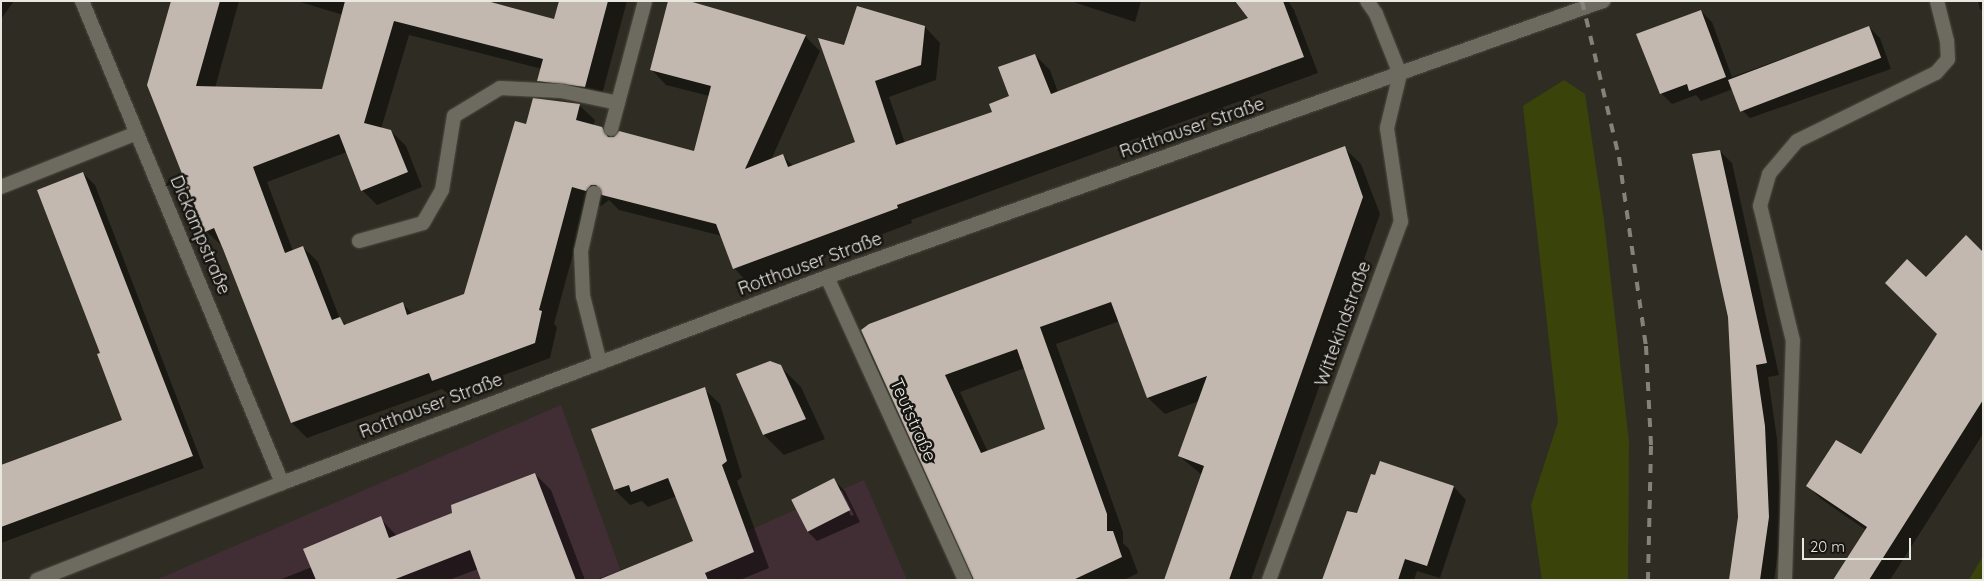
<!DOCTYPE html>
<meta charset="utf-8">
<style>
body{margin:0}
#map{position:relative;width:1984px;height:581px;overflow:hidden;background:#2f2d23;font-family:Quicksand,sans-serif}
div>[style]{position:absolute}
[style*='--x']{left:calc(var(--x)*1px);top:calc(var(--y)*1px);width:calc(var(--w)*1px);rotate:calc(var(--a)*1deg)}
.education>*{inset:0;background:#412e35}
.green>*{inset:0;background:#3a440a}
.shadow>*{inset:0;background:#0007}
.building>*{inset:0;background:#c3b8af;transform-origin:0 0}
.roads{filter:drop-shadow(0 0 1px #4d4c43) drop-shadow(0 0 1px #4d4c43)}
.service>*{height:14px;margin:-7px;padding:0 7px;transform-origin:7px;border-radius:7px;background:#6d6b60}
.minor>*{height:14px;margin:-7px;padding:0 7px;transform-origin:7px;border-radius:7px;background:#6d6b60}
.secondary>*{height:14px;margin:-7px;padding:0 7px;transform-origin:7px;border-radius:7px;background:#6d6b60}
.rail>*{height:4px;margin-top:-2px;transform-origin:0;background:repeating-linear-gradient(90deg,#84837a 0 9px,transparent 0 18px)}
span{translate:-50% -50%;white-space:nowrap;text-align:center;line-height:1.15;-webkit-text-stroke:5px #161511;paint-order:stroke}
.street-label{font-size:18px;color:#e8e7e0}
.frame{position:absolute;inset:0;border:2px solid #e8e7e0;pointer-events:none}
.scale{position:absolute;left:1802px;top:538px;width:109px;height:22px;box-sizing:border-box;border:2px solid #e8e7e0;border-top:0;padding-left:6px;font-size:15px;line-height:18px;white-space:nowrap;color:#e8e7e0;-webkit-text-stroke:4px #161511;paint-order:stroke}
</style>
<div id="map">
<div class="education">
<i style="clip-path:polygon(561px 405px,624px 580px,156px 580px)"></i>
<i style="clip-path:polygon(864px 480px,907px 580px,635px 580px)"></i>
</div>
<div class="green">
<i style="clip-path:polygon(1564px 80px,1585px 94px,1604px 220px,1629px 442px,1628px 580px,1542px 580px,1531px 505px,1558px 422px,1523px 106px)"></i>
<i style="clip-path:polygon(1983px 556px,1983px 580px,1969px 580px)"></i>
</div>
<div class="shadow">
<i style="clip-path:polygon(1px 1px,14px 1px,1px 19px)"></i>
<i style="clip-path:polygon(172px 1px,239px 1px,215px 88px,323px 90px,343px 15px,297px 1px,482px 1px,555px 20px,560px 1px,627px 1px,600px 102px,554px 96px,539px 81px,542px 69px,409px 35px,381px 129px,391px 131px,406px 146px,422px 187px,377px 205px,362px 190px,347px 152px,267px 182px,293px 251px,303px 247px,318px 262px,340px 319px,347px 325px,403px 304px,413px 314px,465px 295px,527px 125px,579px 105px,595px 120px,593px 126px,602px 128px,612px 139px,695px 152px,709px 96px,666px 85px,651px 69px,805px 36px,820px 51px,771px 160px,783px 156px,794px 167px,856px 143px,845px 47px,925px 27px,940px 43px,936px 80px,889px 97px,905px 143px,994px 113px,1011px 97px,1035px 55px,1050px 70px,1058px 92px,1250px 19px,1236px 1px,1288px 1px,1294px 10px,1318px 73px,911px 220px,912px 223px,749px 284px,734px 268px,722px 236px,619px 210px,609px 200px,601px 206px,587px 202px,554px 324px,557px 327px,550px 358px,449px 395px,442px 389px,307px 438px,292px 423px,222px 246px,206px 231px)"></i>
<i style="clip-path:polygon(1070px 1px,1141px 1px,1135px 22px)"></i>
<i style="clip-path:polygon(1978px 1px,1983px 1px,1983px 11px,1980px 9px)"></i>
<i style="clip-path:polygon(1701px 11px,1712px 22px,1732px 77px,1869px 27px,1880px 38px,1891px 69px,1750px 118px,1739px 107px,1733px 89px,1701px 101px,1696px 95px,1672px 104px,1661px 93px)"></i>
<i style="clip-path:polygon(evenodd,1344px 148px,1361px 164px,1380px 214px,1251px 580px,1165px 580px,1202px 475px,1179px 456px,1199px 401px,1165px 414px,1148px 398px,1120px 321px,1056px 344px,1123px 532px,1123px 543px,1129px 549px,1138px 573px,1124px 580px,975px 580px,862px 330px,1344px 148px,1025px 368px,1047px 430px,988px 452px,960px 392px,1025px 368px)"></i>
<i style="clip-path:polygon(1720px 151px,1732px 163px,1779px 375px,1768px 377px,1777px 439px,1781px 532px,1774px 580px,1730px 580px,1739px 517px)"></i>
<i style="clip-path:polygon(83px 173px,95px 185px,204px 468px,1px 543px,1px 468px,123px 421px,102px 353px)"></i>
<i style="clip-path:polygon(1983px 254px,1983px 434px,1890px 580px,1835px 580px,1866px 530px,1821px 499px,1808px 486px,1862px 456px,1939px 334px,1926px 279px)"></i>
<i style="clip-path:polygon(780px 366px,801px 387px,825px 439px,784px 455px,764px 435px)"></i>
<i style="clip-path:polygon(704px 389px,720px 404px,742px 477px,737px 481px,769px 568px,740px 580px,596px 580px,695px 541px,677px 496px,648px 507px,642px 501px,630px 505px,615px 490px)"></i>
<i style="clip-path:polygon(535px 474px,551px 490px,585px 580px,483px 580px,478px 569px,449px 580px,279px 580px,312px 567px,380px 518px,397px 536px,454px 513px)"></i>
<i style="clip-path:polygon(evenodd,834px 480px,845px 491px,860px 522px,817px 541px,806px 530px,834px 480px,839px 491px,842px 491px,854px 515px,851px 516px,839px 491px)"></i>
<i style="clip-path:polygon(1454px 487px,1466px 500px,1440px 578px,1417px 571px,1414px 580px,1324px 580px,1358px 515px)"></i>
</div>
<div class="building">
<i style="clip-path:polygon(171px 1px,220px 1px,196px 86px,322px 89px,345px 1px,487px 1px,554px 19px,559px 1px,608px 1px,585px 87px,537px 81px,543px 59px,394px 21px,364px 123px,391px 130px,408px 172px,361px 191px,339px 134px,253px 167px,285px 253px,303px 246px,332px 320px,340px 317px,344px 325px,403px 302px,407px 315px,464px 294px,515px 121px,526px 124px,533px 98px,580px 104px,576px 120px,602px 127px,608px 137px,614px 137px,619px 131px,694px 151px,711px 86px,650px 70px,668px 1px,689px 1px,806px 35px,745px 169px,783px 154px,788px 167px,855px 142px,818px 38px,844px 45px,857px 6px,925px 26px,921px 65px,875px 81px,896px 145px,992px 112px,989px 104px,1009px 96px,998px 67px,1035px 54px,1051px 94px,1248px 18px,1235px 1px,1283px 1px,1304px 57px,897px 205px,898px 208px,733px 269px,716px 224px,602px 195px,596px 185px,591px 185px,586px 191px,572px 187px,539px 310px,542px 311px,535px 343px,432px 381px,429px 373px,291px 423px,223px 249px,214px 228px,205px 232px,147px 85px)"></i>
<i style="clip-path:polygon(1701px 10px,1726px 77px,1689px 91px,1687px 84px,1660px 94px,1636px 34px)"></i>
<i style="left:1869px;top:26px;width:34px;height:151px;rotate:69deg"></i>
<i style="clip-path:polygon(evenodd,1345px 146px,1363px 197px,1229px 580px,1164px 580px,1204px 466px,1178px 456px,1207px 376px,1147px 398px,1111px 302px,1040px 327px,1107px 514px,1107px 531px,1113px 531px,1122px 557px,1073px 580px,974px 580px,861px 330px,869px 324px,1345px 146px,1017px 349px,1045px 429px,981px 453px,945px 375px,1017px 349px)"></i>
<i style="clip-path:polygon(1720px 150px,1767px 363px,1756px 365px,1765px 426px,1769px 517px,1760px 580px,1729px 580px,1738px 517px,1728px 317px,1692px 154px)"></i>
<i style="clip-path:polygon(83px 172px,193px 456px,1px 527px,1px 465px,122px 420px,97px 354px,100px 353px,37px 190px)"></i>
<i style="clip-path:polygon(1966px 235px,1983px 252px,1983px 400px,1869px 580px,1833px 580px,1867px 527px,1806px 486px,1836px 440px,1861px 454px,1937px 334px,1885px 283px,1907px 259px,1926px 277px)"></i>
<i style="clip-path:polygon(770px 361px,781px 365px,806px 419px,763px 435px,736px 374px)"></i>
<i style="clip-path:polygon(705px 387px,727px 461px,722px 465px,754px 552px,705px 573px,708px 580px,598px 580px,693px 541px,668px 478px,631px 492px,629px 485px,614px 490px,591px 429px)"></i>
<i style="clip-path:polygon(1380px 461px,1454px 486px,1427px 566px,1405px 559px,1398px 580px,1322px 580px,1347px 511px,1357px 513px,1371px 474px,1375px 475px)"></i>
<i style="clip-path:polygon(535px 473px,576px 580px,481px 580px,470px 550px,393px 580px,316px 580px,303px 549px,381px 516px,389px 538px,452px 513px,451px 505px)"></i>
<i style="left:834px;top:478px;width:36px;height:48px;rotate:63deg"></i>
</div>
<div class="roads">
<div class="service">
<i style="--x:611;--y:129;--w:132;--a:-75.1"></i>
<i style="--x:1;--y:187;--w:146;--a:-21.7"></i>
<i style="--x:594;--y:193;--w:59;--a:102.6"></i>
<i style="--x:581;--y:251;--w:45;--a:87.5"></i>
<i style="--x:583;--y:296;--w:69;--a:75.8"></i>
<i style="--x:359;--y:241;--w:66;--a:-15.7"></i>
<i style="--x:423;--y:223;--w:38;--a:-60"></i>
<i style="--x:442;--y:190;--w:75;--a:-80.8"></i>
<i style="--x:454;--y:116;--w:54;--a:-31.3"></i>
<i style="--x:500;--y:88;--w:61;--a:2.8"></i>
<i style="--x:561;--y:91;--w:58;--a:11.9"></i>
<i style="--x:1785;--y:578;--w:237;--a:-88.1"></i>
<i style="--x:1793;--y:341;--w:139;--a:-103.7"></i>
<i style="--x:1760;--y:206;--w:33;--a:-74"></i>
<i style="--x:1769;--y:174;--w:43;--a:-49.7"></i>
<i style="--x:1797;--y:141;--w:155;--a:-26.1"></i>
<i style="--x:1936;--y:73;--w:18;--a:-49"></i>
<i style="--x:1948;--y:59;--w:18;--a:-93"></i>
<i style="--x:1947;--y:41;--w:41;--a:-104"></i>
</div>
<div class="minor">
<i style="--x:82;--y:1;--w:522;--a:67.46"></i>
<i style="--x:827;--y:277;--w:333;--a:65.5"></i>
<i style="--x:1269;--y:580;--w:382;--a:-69.8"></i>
<i style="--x:1401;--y:222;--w:95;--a:-98.5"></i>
<i style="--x:1387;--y:128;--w:56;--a:-76.5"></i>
</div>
<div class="secondary">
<i style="--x:1367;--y:1;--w:16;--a:55"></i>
<i style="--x:1376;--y:14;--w:65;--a:68.2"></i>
<i style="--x:37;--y:580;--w:264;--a:-21.6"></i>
<i style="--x:282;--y:483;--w:583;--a:-20.71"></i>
<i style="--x:827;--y:277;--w:824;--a:-19.58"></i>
</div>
</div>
<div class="rail">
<i style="--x:1582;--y:1;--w:160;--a:76.7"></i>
<i style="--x:1619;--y:157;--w:191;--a:81.9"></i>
<i style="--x:1646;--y:346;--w:100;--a:87.1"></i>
<i style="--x:1651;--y:446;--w:134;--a:91.3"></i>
</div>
<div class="street-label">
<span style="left:1192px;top:128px;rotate:-19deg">Rotthauser Straße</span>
<span style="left:200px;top:235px;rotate:67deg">Dickampstraße</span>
<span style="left:810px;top:264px;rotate:-20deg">Rotthauser Straße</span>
<span style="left:1343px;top:324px;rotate:-70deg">Wittekindstraße</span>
<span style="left:431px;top:406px;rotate:-21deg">Rotthauser Straße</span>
<span style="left:913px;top:420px;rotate:66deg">Teutstraße</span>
</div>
<div class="frame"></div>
<div class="scale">20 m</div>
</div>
